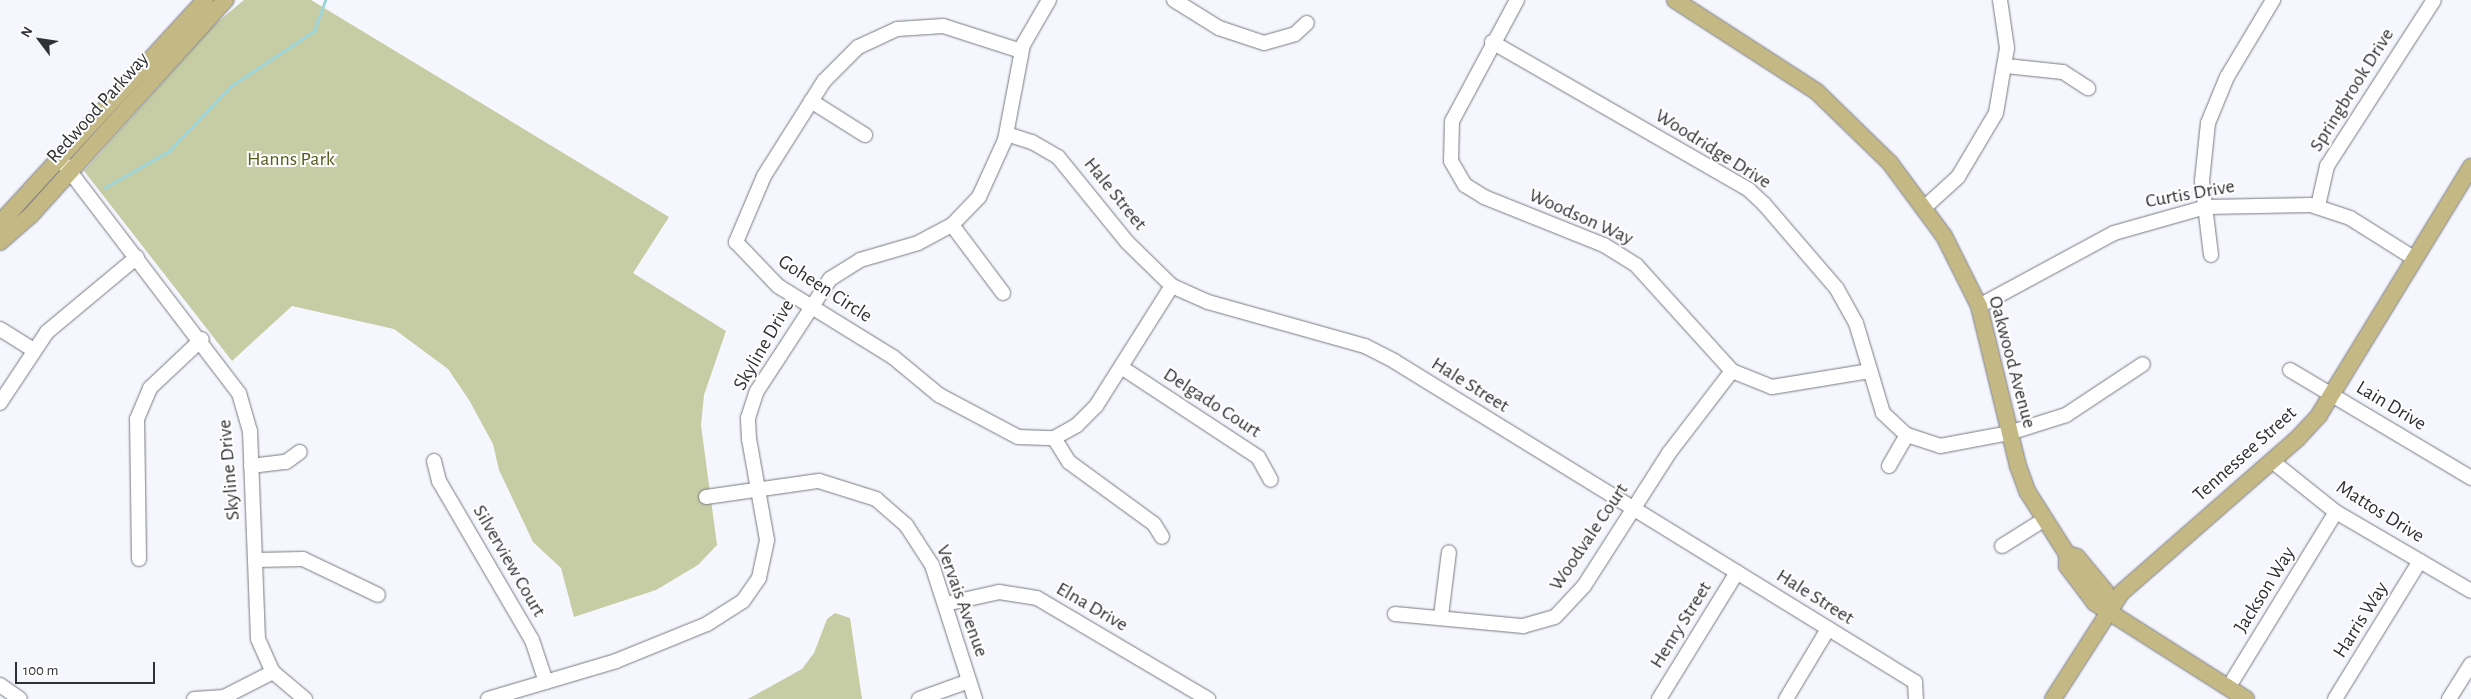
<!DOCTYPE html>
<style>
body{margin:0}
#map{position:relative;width:2471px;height:699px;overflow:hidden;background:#f6f7fe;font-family:"Alegreya Sans",sans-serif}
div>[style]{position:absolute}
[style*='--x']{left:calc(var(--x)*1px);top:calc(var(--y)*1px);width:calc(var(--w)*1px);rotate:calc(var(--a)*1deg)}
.green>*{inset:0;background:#c6cca4}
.stream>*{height:2.5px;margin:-1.25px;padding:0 1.25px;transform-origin:1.25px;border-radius:1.25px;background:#9fd5d9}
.roads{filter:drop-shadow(0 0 1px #787981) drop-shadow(0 0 1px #787981)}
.minor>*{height:14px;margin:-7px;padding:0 7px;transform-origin:7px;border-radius:7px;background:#fff}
.major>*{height:16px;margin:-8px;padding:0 8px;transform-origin:8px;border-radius:8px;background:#c4b885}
span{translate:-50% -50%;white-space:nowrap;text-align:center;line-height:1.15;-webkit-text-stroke:4px #fff;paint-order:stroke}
.street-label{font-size:20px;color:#303134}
.park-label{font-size:20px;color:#565c1c}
.north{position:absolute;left:15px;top:15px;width:50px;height:50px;-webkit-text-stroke:4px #fff;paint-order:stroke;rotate:301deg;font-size:14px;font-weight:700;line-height:20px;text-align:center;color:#303134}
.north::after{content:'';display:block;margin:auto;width:18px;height:22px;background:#303134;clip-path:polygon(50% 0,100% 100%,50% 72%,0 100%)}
.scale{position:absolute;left:15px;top:662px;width:140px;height:22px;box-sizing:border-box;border:2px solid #303134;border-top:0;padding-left:6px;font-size:15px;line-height:18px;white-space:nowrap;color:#303134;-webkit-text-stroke:4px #fff;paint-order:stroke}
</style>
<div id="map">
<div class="green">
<i style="clip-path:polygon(244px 0,311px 0,669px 217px,633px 273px,726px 331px,704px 395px,701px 425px,717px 545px,698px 565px,656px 590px,574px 617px,561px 568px,533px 542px,499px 470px,493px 444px,469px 400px,448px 369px,394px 329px,292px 306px,232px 361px,84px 171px,214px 25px)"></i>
<i style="clip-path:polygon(835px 613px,850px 618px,862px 699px,748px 699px,802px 669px,814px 653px,827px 619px)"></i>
</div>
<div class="stream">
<i style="--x:104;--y:188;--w:75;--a:-29.6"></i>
<i style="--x:169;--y:151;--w:90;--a:-46.4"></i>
<i style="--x:231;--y:86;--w:100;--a:-33.5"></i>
<i style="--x:314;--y:31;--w:33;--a:-70"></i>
</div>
<div class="roads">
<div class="minor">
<i style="--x:1174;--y:0;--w:53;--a:31.9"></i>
<i style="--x:1219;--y:28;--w:47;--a:18.4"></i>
<i style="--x:1264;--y:43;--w:32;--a:-16"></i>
<i style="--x:1295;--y:34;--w:16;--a:-43"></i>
<i style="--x:1517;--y:0;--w:137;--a:118.2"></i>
<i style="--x:1452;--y:121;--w:40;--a:91.4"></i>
<i style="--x:1451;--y:161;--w:28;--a:60"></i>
<i style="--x:1465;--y:185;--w:22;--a:32"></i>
<i style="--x:1484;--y:197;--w:129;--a:21.8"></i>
<i style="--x:1604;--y:245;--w:38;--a:32"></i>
<i style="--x:1636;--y:265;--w:143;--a:47.8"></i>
<i style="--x:1732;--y:371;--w:43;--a:21.8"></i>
<i style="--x:1772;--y:387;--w:99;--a:-9.3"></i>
<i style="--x:1492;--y:42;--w:297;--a:29.9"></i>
<i style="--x:1749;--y:190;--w:21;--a:43"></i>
<i style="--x:1764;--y:204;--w:112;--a:49.3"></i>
<i style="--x:1837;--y:289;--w:39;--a:61"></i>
<i style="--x:1856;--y:323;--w:94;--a:73.3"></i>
<i style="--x:1883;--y:413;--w:33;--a:43"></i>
<i style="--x:1907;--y:435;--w:35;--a:18"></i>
<i style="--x:1940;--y:446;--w:70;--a:-10.7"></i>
<i style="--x:2009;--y:433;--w:60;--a:-17.5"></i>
<i style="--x:2066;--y:415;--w:92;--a:-33.5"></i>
<i style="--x:1021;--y:51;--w:82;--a:-162.2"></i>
<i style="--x:943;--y:26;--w:46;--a:176.3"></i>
<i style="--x:897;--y:29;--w:43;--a:155.2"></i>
<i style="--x:858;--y:47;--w:48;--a:135"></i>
<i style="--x:824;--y:81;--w:112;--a:122.3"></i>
<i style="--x:764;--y:176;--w:72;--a:113"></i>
<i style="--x:736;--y:242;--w:61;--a:46.3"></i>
<i style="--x:778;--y:286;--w:135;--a:31.7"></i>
<i style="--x:893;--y:357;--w:60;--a:39.6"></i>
<i style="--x:939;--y:395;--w:89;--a:28"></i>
<i style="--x:1018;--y:437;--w:36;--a:2"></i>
<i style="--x:1054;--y:438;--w:26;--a:-29"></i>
<i style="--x:1077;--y:425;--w:27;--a:-45"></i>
<i style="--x:1096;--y:406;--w:142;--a:-57.7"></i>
<i style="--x:2006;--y:66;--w:57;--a:6"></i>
<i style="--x:2063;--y:72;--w:30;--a:33"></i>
<i style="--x:811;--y:101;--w:64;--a:32.2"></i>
<i style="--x:1007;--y:134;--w:26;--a:18"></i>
<i style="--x:1032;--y:142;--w:30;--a:30"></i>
<i style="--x:1058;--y:157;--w:109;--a:50.9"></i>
<i style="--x:1127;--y:242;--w:63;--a:44.4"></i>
<i style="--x:1172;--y:286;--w:39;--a:24"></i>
<i style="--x:1208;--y:302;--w:163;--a:15.7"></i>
<i style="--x:1365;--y:346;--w:33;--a:27"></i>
<i style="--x:1394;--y:361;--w:612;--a:31.64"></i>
<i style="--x:1915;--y:682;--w:17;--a:87"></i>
<i style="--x:65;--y:165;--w:287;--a:52.7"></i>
<i style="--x:239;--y:393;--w:40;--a:74"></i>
<i style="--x:250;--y:431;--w:208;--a:87.8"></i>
<i style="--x:258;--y:639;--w:36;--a:66"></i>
<i style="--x:273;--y:672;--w:42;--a:40.2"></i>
<i style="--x:2318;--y:206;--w:41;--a:-77.3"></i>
<i style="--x:2327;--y:166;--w:197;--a:-57.2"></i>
<i style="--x:1925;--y:207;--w:45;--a:-42.3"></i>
<i style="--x:1958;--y:177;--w:74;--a:-59.3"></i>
<i style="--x:1996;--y:113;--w:66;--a:-80.4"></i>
<i style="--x:2007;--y:48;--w:49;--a:-98.3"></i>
<i style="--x:952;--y:225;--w:85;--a:53.1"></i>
<i style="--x:2211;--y:255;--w:75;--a:-96.9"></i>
<i style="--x:2202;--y:181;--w:58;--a:-84.1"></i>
<i style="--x:2208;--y:123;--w:50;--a:-67.6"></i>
<i style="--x:2227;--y:77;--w:90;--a:-59.1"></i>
<i style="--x:1979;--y:306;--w:153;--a:-28.4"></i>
<i style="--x:2114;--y:233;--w:96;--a:-15.8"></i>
<i style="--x:2206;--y:207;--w:105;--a:-1.1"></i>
<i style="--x:2311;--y:205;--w:41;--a:18.4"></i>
<i style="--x:2350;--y:218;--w:77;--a:32.2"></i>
<i style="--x:0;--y:329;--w:40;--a:32"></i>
<i style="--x:1121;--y:367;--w:164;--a:33.3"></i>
<i style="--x:1258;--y:457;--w:26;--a:61"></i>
<i style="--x:2290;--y:370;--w:211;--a:30.8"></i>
<i style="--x:0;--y:403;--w:85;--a:-56.5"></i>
<i style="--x:47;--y:332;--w:117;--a:-39.8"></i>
<i style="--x:1054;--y:438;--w:28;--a:58"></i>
<i style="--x:1069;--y:462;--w:105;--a:36.1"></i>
<i style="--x:1154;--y:524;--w:15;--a:58"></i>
<i style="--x:434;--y:461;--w:21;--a:76"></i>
<i style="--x:439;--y:481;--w:184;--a:59.7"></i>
<i style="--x:532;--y:640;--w:44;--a:71.6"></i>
<i style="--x:2272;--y:461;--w:82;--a:38.6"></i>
<i style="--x:2336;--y:512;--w:156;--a:30.3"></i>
<i style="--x:251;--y:466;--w:35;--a:-7"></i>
<i style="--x:286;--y:462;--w:17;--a:-36"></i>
<i style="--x:1889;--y:466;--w:36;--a:-60"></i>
<i style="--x:706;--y:497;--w:114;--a:-8.1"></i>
<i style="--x:819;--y:481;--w:60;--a:17.5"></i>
<i style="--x:876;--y:499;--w:40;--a:41"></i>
<i style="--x:906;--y:525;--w:48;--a:57"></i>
<i style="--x:932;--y:565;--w:141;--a:72.2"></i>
<i style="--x:2002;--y:546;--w:51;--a:-32.1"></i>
<i style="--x:139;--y:559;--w:140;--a:-90.8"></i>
<i style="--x:137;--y:419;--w:34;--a:-67"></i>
<i style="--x:150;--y:388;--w:71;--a:-43.3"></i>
<i style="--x:256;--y:560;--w:47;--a:-1.2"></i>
<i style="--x:303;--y:559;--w:83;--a:25.6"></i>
<i style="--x:945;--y:604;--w:55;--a:-12.5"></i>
<i style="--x:999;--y:592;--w:38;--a:9"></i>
<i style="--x:1037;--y:598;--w:199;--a:30.6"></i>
<i style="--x:1395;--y:614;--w:129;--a:5.4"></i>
<i style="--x:1523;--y:626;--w:33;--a:-16"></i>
<i style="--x:1555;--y:617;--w:42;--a:-46.9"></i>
<i style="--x:1584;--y:586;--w:158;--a:-57.4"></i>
<i style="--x:1669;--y:453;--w:103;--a:-52.5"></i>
<i style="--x:1441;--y:616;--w:64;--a:-82.9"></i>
<i style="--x:0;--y:685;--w:24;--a:35"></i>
<i style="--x:2228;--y:688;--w:206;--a:-58.5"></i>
<i style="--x:194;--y:699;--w:30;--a:-4"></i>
<i style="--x:224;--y:697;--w:55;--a:-27"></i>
<i style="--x:488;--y:699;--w:134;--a:-16.5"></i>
<i style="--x:616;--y:661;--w:98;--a:-22.1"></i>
<i style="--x:707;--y:624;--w:43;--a:-32.6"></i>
<i style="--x:743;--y:601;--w:28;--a:-55"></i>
<i style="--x:759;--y:578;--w:39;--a:-78"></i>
<i style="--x:767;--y:540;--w:103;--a:-100.1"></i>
<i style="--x:749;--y:439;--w:21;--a:-93"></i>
<i style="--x:748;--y:418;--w:28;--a:-72"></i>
<i style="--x:757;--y:391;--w:134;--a:-56.9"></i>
<i style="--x:830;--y:279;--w:36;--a:-32"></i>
<i style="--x:860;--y:260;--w:60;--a:-16.3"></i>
<i style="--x:918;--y:243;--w:38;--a:-28"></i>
<i style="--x:952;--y:225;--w:39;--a:-46"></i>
<i style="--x:979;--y:197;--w:63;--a:-65.5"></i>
<i style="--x:1005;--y:140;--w:97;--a:-79.3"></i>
<i style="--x:1023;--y:45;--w:52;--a:-60"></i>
<i style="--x:919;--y:699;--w:53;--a:-19.8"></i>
<i style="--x:1659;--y:699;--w:149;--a:-58.4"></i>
<i style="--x:1786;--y:699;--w:82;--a:-59"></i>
<i style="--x:2335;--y:699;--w:162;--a:-58.4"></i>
<i style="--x:2449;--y:699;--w:41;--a:-57.8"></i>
</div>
<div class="major">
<i style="--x:1675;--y:0;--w:169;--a:32.9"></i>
<i style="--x:1817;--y:92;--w:102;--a:44.2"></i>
<i style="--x:1890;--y:163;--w:91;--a:53.5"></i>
<i style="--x:1944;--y:236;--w:78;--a:63.4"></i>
<i style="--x:1979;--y:306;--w:165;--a:76.3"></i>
<i style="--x:2018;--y:466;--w:27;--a:70"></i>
<i style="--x:2027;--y:491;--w:75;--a:57.6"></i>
<i style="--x:2067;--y:554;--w:12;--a:90"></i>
<i style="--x:2067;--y:566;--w:46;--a:52.9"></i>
<i style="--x:2095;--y:603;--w:179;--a:32.4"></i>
<i style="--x:0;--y:223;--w:303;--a:-47.4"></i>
<i style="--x:0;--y:242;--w:41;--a:-41.1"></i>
<i style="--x:31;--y:215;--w:290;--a:-47.9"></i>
<i style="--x:2067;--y:554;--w:10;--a:17"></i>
<i style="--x:2077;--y:557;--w:44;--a:50.5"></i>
<i style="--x:2105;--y:591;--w:18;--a:74"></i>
<i style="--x:2053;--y:699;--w:126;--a:-57.3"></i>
<i style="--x:2121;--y:593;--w:234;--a:-41.2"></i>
<i style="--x:2297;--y:439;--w:33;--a:-47"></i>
<i style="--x:2319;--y:415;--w:291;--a:-58.5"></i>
</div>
</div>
<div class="street-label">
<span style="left:2352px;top:90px;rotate:-58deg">Springbrook Drive</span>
<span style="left:98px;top:108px;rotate:-48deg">Redwood Parkway</span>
<span style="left:1713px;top:149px;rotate:32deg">Woodridge Drive</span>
<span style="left:1115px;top:194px;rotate:51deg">Hale Street</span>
<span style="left:2190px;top:194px;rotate:-10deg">Curtis Drive</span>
<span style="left:1581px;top:217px;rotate:24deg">Woodson Way</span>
<span style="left:825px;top:289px;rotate:33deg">Goheen Circle</span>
<span style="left:764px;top:345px;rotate:-60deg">Skyline Drive</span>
<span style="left:2012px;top:362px;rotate:75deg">Oakwood Avenue</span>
<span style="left:1470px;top:385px;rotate:32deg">Hale Street</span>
<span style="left:1212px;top:403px;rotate:33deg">Delgado Court</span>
<span style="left:2391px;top:406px;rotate:31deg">Lain Drive</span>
<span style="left:2245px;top:454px;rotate:-42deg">Tennessee Street</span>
<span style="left:229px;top:470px;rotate:-95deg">Skyline Drive</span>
<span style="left:2380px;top:512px;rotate:32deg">Mattos Drive</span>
<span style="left:1589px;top:537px;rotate:-56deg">Woodvale Court</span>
<span style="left:509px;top:561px;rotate:60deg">Silverview Court</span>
<span style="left:2265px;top:590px;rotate:-58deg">Jackson Way</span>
<span style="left:1815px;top:597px;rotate:32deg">Hale Street</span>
<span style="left:962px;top:601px;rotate:70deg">Vervais Avenue</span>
<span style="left:1092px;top:607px;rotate:30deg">Elna Drive</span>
<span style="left:2361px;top:620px;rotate:-58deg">Harris Way</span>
<span style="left:1681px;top:625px;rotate:-58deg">Henry Street</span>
</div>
<div class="park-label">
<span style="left:291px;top:159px">Hanns Park</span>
</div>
<div class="north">N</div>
<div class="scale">100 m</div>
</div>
